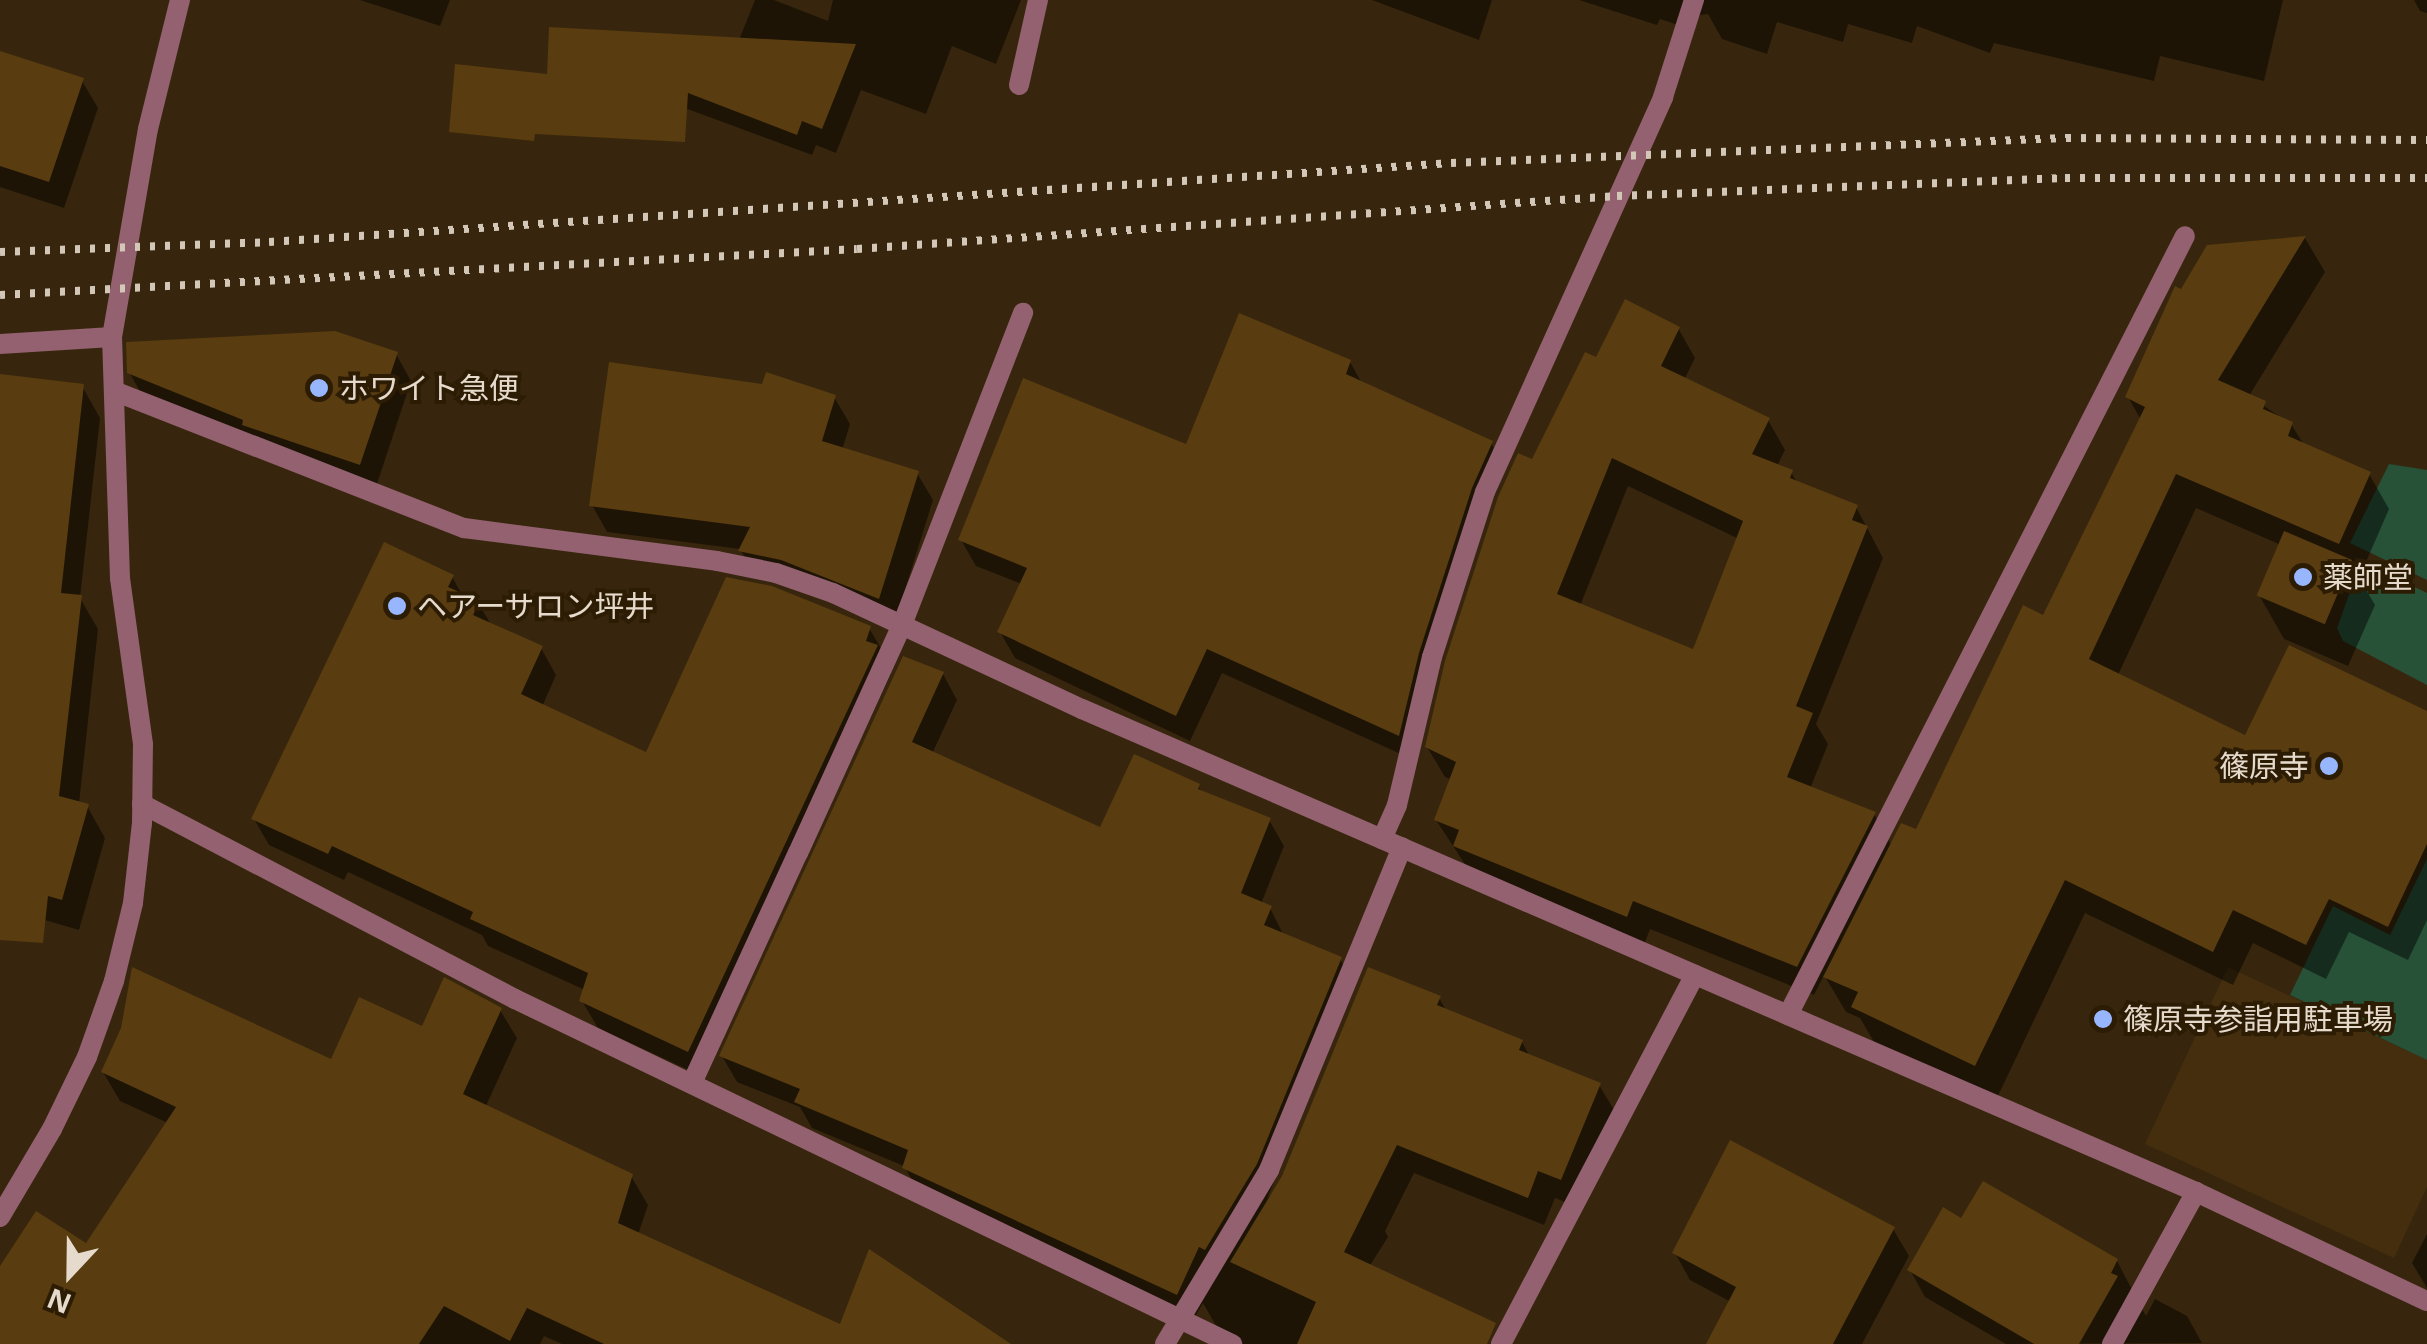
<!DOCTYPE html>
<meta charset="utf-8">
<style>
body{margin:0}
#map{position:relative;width:2427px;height:1344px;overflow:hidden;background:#37260d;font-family:"Noto Sans","Noto Sans JP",sans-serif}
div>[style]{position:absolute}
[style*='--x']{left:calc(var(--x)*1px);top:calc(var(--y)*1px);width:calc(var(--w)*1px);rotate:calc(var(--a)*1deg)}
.built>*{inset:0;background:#442e0e}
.green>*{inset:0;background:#275238}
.shadow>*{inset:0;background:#0007}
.building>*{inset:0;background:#593c0f;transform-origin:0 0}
.service>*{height:20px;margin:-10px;padding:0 10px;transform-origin:10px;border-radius:10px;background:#93616f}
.minor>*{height:20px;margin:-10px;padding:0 10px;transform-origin:10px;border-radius:10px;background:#93616f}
.rail>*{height:8px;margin-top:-4px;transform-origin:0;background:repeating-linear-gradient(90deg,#d3c7b7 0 5px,transparent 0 15px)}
.dots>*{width:28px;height:28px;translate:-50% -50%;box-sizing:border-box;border:5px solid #2d1c04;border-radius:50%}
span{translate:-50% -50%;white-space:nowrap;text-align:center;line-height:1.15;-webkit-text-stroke:8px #2d1c04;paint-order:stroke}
.poi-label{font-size:30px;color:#e5dacb}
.left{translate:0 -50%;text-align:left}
.right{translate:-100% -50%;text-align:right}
.north{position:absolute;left:20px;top:1224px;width:100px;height:100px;-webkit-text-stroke:8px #2d1c04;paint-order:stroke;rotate:202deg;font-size:28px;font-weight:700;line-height:40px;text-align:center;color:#e5dacb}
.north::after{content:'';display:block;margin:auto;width:35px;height:45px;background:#e5dacb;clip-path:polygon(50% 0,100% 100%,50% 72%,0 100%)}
</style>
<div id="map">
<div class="built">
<i style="clip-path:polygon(2228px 967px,2427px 1060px,2427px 1187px,2394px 1258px,2145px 1144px)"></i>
</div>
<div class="green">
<i style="clip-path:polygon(2389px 464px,2427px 470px,2427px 580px,2350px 543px)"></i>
<i style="clip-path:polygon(2374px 573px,2392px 576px,2427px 593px,2427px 685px,2343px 641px,2337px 628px,2351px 589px,2359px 578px)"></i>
<i style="clip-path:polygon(2427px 859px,2427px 1060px,2290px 995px,2333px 906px,2390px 935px)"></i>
</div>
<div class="shadow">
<i style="clip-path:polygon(360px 0,450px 0,440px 26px)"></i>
<i style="clip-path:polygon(755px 0,774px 0,828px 21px,833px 0,1021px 0,996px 64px,952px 46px,926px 114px,861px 90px,836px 153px,816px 145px,812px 155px,571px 66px,739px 40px)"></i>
<i style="clip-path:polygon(1372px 0,1492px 0,1479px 40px)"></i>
<i style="clip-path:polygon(1579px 0,2283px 0,2264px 81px,2160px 56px,2154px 81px,1994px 43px,1990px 53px,1917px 26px,1912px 43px,1848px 24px,1843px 42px,1777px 22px,1767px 54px,1722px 39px,1708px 14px,1700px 15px,1693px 30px,1660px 19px,1657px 25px)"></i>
<i style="clip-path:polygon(2414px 0,2427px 0,2427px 13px,2420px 11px)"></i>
<i style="clip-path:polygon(0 53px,82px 81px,98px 108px,64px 208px,0 187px)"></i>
<i style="clip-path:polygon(evenodd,2305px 238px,2325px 272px,2249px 396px,2291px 424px,2304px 445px,2369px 474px,2389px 509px,2359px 578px,2375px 605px,2348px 666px,2284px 639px,2259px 595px,2281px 545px,2196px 508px,2118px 675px,2247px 738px,2427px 714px,2427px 920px,2408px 960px,2349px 932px,2326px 979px,2253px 943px,2233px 985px,2085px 913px,1996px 1100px,1874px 1042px,1860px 1018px,1846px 1012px,1824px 975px,1814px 995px,1650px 929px,1644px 945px,1472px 875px,1436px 820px,1452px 780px,1445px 777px,1427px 747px,1533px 462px,1597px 360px,1678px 328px,1695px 358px,1684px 380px,1768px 420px,1785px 450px,1777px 466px,1791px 472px,1798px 484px,1856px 507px,1883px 558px,1816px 724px,1828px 744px,1810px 789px,1874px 814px,1892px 846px,1917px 832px,2045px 618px,2141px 420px,2128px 397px,2209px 248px,2305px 238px,1628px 486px,1739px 539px,1694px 652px,1580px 606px,1628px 486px)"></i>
<i style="clip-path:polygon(396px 354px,411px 381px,375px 490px,145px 400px,129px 372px)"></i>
<i style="clip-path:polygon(1350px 362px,1363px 385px,1491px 443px,1506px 469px,1486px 515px,1432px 680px,1414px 760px,1222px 673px,1190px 741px,1015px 658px,1000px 632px,1022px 584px,976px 566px,961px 540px,1187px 447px)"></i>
<i style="clip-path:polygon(0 377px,82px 386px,100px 418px,80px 598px,98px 629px,79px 804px,87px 806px,105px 838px,79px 930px,0 907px)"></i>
<i style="clip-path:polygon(834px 397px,850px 424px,842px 450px,917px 473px,933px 500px,894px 625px,798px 586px,757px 578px,740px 549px,607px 532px,592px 505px)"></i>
<i style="clip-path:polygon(452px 577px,463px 596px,478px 603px,492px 626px,541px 648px,556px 675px,542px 707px,647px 755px,772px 589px,869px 628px,885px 655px,891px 674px,704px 1077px,598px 1028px,582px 1001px,585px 990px,488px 946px,482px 935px,348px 872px,344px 880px,269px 845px,254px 819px)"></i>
<i style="clip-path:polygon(943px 674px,957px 700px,932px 754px,1101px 830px,1198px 786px,1203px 793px,1269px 820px,1284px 846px,1261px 904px,1270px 908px,1284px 936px,1340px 959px,1355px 984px,1267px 1199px,1439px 998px,1447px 1012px,1522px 1042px,1530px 1057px,1599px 1085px,1616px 1113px,1577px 1207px,1555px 1198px,1544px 1225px,1414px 1173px,1385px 1231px,1388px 1237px,1369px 1267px,1484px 1344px,1233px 1344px,1222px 1336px,1203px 1303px,1193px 1320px,919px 1193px,904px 1166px,812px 1128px,800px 1107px,737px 1082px,722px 1056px)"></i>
<i style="clip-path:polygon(500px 1010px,517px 1038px,485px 1108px,631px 1176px,648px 1205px,638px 1235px,841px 1327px,1007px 1344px,562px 1344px,544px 1336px,540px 1344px,0 1344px,0 1270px,87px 1246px,168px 1123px,120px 1101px,103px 1072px,332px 1063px,423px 1030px)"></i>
<i style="clip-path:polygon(1962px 1222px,2117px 1261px,2146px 1316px,2155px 1299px,2187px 1316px,2202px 1343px,2006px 1344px,1925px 1297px,1910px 1270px)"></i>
<i style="clip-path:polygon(1893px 1229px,1909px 1256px,1862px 1344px,1709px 1344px,1731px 1302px,1690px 1280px,1675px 1253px)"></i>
<i style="clip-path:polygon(2427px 1234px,2427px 1288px,2412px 1263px)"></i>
</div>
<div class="building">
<i style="clip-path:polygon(549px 27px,657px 33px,856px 44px,822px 129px,802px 121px,797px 135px,688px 93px,685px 142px,535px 134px,534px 141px,449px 132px,455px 64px,547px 74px)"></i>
<i style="clip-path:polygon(0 51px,84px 78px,49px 182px,0 166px)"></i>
<i style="clip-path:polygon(2306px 236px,2218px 380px,2266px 401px,2263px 409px,2293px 422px,2288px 436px,2371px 472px,2339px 544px,2176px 474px,2089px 659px,2245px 735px,2289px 645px,2427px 711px,2427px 844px,2388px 927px,2329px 899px,2306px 945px,2233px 910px,2213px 952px,2065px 880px,1975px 1066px,1851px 1007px,1858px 992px,1823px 977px,1901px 823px,1916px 829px,2023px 605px,2043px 615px,2145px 407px,2125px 397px,2175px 286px,2181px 289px,2207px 245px)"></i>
<i style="clip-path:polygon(evenodd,1625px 299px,1680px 327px,1661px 366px,1770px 418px,1752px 454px,1793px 470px,1790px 478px,1858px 505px,1852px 520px,1868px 526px,1796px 706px,1813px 713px,1787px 777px,1876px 812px,1797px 967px,1633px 901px,1627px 917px,1453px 846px,1459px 830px,1434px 820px,1456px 762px,1425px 747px,1445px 661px,1498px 497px,1518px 453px,1532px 459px,1585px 352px,1596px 357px,1625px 299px,1612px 458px,1743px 521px,1693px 649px,1557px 594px,1612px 458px)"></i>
<i style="clip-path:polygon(1239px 313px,1351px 360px,1346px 374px,1493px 441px,1472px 488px,1419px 653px,1399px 736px,1207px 649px,1176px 716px,997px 632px,1027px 568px,958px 540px,1023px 378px,1186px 444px)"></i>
<i style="clip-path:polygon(335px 331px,398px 352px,360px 465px,242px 425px,243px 420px,127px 373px,126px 342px)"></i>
<i style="clip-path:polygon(609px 362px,762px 384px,766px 372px,836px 395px,822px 441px,919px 471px,879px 599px,781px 560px,738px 551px,750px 527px,589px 506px)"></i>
<i style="clip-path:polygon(0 374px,84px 384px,61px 593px,82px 595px,59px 796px,89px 804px,62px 900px,48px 896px,43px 943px,0 940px)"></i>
<i style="left:2284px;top:531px;width:74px;height:70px;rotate:23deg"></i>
<i style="clip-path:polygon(384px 542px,454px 575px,448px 587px,480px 601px,473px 615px,543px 646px,521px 694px,646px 752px,726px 577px,772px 586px,871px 626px,866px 641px,878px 645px,688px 1052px,579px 1001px,588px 973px,470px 919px,473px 912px,332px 846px,328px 854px,251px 819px)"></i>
<i style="clip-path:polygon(903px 656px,944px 672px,912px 742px,1100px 827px,1134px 754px,1200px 784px,1198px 789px,1271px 818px,1241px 893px,1272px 906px,1264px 925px,1342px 957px,1257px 1164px,1205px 1250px,1199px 1247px,1177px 1295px,902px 1168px,908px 1150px,794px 1102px,800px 1089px,719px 1056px)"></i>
<i style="clip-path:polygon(132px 967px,331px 1059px,359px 997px,422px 1026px,444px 977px,502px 1008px,463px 1094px,633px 1174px,618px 1223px,840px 1324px,869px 1249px,1011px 1344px,604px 1344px,527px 1308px,510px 1341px,444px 1306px,419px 1344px,0 1344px,0 1266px,36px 1211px,86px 1243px,176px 1107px,101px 1072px,121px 1028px)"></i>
<i style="clip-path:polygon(1368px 967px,1441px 996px,1437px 1005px,1523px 1040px,1519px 1050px,1601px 1083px,1561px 1180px,1538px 1171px,1528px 1198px,1397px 1145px,1344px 1252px,1496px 1323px,1487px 1344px,1297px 1344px,1316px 1302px,1230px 1262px,1282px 1176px)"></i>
<i style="clip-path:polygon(1730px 1140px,1895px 1227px,1833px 1344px,1706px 1344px,1736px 1287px,1672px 1253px)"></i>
<i style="clip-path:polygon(1983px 1181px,2118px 1259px,2111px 1273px,2118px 1276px,2079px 1344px,2034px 1344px,1907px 1270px,1943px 1207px,1961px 1218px)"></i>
</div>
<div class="service">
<i style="--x:798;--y:853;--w:251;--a:-65.5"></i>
</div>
<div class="minor">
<i style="--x:1019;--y:85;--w:87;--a:-77.4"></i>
<i style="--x:0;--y:344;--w:112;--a:-3.6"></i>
<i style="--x:112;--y:337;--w:211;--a:-80.2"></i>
<i style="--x:148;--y:129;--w:133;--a:-76.1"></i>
<i style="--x:114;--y:391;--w:376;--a:21.4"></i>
<i style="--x:464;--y:528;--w:255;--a:7.4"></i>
<i style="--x:717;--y:561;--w:60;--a:11.5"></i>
<i style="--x:776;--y:573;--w:60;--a:19.3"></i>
<i style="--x:833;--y:593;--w:275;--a:25"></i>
<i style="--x:1082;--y:709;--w:1214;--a:23.44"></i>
<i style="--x:2196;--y:1192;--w:255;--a:25.3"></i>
<i style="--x:902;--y:625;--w:335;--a:-68.8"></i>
<i style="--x:142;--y:804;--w:421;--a:27.6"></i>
<i style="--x:515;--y:999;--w:796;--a:25.7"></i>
<i style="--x:1382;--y:839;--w:37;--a:-66"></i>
<i style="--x:1397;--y:805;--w:152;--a:-76.7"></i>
<i style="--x:1432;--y:657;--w:173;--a:-72.2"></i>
<i style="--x:1485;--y:492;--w:433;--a:-65.7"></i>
<i style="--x:1663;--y:97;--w:102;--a:-72.3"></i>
<i style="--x:1788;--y:1015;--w:874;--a:-63"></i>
<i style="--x:692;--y:1083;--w:253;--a:-65.3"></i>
<i style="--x:0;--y:1217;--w:102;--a:-59.4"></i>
<i style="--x:52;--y:1129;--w:80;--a:-64.1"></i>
<i style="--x:87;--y:1057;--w:81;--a:-70.4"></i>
<i style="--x:114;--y:981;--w:80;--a:-76.3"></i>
<i style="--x:133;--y:903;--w:81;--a:-83.6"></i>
<i style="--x:142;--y:823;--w:79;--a:-89.3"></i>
<i style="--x:143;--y:744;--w:168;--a:-97.9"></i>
<i style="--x:120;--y:578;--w:241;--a:-91.9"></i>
<i style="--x:1165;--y:1344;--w:203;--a:-59.1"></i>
<i style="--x:1269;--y:1170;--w:349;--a:-67.6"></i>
<i style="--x:1501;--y:1344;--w:417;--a:-62.3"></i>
<i style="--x:2112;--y:1344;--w:174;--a:-61.1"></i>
</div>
<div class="rail">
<i style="--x:0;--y:252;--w:269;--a:-2.1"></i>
<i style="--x:269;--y:242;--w:1185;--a:-3.82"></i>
<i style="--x:1451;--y:163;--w:616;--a:-2.33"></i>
<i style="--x:2066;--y:138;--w:361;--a:0.3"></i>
<i style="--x:0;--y:295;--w:858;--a:-3.07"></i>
<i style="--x:857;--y:249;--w:762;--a:-3.99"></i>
<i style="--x:1617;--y:196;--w:448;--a:-2.3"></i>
<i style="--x:2065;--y:178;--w:362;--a:0"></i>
</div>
<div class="dots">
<i style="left:319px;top:388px;background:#97b6fd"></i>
<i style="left:2303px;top:577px;background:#97b6fd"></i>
<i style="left:397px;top:606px;background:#97b6fd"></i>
<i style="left:2329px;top:766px;background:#97b6fd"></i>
<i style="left:2103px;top:1019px;background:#97b6fd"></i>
</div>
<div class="poi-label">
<span class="left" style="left:339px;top:388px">ホワイト急便</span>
<span class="left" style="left:2323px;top:577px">薬師堂</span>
<span class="left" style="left:417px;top:606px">ヘアーサロン坪井</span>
<span class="right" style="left:2309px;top:766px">篠原寺</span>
<span class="left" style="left:2123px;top:1019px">篠原寺参詣用駐車場</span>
</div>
<div class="north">N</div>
</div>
